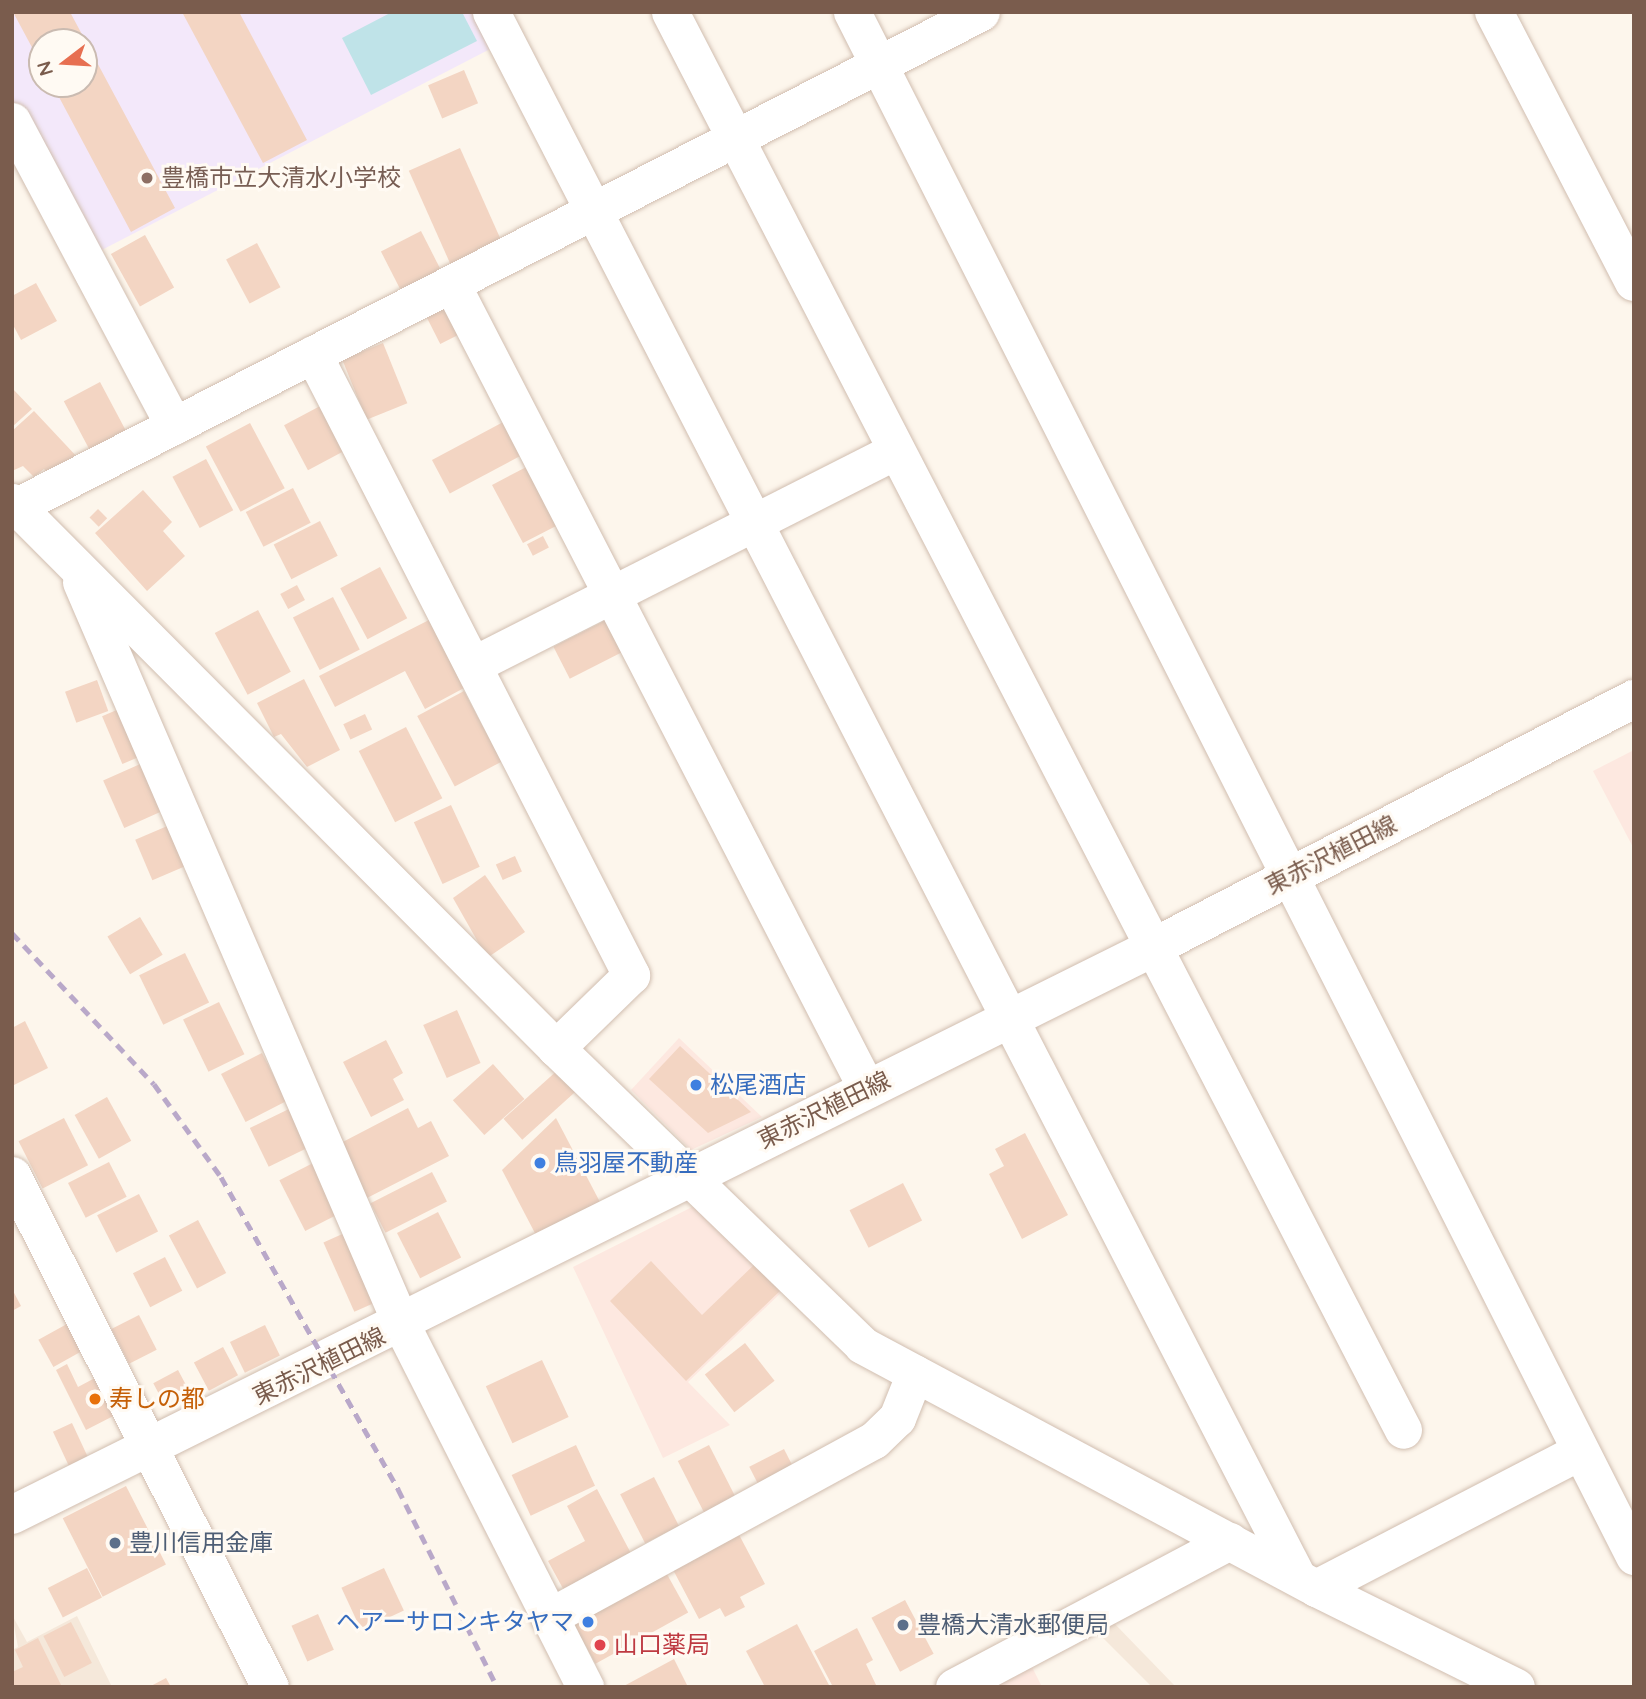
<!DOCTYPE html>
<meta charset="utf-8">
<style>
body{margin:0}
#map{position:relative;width:1646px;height:1699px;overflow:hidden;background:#fdf6ec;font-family:Quicksand,"Noto Sans JP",sans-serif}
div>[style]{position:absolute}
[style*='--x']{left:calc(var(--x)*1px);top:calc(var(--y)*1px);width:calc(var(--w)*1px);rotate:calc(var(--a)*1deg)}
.residential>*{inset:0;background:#f5e8da}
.commercial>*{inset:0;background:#fde8e0}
.education>*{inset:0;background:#f3e8fa}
.water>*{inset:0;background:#bfe3e8}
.building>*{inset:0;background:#f3d5c3;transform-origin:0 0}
.roads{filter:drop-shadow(0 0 2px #d1beb0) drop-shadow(0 0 2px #d1beb0)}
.street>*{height:37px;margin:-18.5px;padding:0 18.5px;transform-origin:18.5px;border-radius:18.5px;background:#fff}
.secondary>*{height:38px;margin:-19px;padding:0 19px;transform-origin:19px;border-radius:19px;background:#fff}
.rail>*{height:5px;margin-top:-2.5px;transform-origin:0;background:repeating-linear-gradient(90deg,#b9a8c9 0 10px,transparent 0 17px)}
.dots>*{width:19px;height:19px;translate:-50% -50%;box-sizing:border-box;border:4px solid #fffaf3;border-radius:50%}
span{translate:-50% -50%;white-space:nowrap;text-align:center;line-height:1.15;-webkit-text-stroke:6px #fffaf3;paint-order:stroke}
.education-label{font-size:24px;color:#785e54}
.left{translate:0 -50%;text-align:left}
.street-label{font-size:24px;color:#7a5c4d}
.shop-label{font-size:24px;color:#366cbe}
.right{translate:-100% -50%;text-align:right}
.food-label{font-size:24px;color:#c56008}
.service-label{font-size:24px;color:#4e5e75}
.health-label{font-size:24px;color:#be3a42}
.frame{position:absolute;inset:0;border:14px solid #7a5c4d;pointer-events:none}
.north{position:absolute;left:28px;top:28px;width:70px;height:70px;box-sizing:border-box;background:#fffaf3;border:2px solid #cabbb1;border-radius:50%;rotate:253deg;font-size:19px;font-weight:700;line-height:28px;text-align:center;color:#7a5c4d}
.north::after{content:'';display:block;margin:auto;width:24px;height:32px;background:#e76f51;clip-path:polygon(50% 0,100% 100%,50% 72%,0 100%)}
</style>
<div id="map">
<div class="residential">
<i style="clip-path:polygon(12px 1615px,27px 1642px,77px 1616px,112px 1687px,12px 1687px,12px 1650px,18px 1647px)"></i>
<i style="clip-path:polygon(1112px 1621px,1176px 1687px,1152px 1687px,1095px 1630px)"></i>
</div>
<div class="commercial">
<i style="clip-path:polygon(1634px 750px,1634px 849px,1593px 771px)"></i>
<i style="clip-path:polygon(679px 1038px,762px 1117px,691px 1150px,631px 1090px)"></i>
<i style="clip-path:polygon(702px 1202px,786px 1288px,688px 1382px,730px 1425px,663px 1458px,573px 1267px)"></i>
<i style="clip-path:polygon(1031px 1665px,1042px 1687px,988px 1687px)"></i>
</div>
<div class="education">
<i style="clip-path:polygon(evenodd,12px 12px,476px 12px,494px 47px,94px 254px,12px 101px,12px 12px,42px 42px,84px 42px,84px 84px,42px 84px,42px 42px)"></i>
</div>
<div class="water">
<i style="clip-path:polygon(392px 12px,462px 12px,477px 41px,371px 95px,342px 38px)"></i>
</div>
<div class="building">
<i style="clip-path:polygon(13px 12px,70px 12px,175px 208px,131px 232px,52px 84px,84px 84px,84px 42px,42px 42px,42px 66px)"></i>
<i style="clip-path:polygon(182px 12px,239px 12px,307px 140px,263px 163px)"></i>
<i style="left:464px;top:70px;width:36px;height:39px;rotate:67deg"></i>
<i style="left:460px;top:148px;width:104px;height:56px;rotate:66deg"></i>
<i style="left:421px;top:231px;width:51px;height:45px;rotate:63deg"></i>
<i style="left:145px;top:235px;width:60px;height:39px;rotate:61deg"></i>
<i style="left:257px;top:243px;width:50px;height:35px;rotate:62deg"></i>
<i style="clip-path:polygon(36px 283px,57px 321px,21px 340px,12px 323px,12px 296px)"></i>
<i style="left:452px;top:301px;width:33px;height:30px;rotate:63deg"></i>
<i style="left:383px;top:343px;width:65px;height:44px;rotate:68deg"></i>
<i style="left:100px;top:382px;width:60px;height:41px;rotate:62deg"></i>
<i style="clip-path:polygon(12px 388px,32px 409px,12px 427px)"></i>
<i style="left:322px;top:405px;width:51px;height:43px;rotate:62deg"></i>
<i style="clip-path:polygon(34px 411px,79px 459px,55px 482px,44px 469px,34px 477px,23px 466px,12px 471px,12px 431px)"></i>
<i style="left:507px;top:420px;width:38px;height:85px;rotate:62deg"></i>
<i style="left:250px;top:423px;width:74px;height:50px;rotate:62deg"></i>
<i style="left:206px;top:459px;width:58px;height:38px;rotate:62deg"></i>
<i style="clip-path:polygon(534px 463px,558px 525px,523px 543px,492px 485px)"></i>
<i style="left:293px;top:488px;width:39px;height:53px;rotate:63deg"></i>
<i style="clip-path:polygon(143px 490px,172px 522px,163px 531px,185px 556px,147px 591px,95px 533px)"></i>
<i style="left:98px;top:509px;width:13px;height:12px;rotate:45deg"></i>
<i style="left:320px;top:521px;width:39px;height:52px;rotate:63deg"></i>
<i style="left:543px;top:536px;width:13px;height:18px;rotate:63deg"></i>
<i style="left:380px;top:567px;width:58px;height:45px;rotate:62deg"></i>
<i style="left:297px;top:585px;width:17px;height:19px;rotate:62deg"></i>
<i style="left:333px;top:597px;width:59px;height:45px;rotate:63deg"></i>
<i style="left:258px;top:610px;width:70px;height:49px;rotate:62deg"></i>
<i style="clip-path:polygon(429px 620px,464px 688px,425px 709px,405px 671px,335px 707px,319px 676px)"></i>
<i style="left:606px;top:620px;width:36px;height:59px;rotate:63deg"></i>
<i style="clip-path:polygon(304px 679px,340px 750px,307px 767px,281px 734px,274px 737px,257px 703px)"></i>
<i style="left:97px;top:680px;width:33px;height:34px;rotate:70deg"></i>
<i style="left:464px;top:691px;width:80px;height:53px;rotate:62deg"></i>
<i style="left:126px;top:706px;width:52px;height:26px;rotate:67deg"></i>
<i style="left:365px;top:714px;width:17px;height:24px;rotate:65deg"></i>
<i style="left:406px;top:727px;width:80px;height:53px;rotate:63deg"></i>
<i style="left:147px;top:761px;width:52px;height:48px;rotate:66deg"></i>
<i style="left:451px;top:805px;width:68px;height:41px;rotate:65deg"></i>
<i style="left:172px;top:824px;width:44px;height:40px;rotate:67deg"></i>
<i style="left:515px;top:856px;width:17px;height:21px;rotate:66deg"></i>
<i style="clip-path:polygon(485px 875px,525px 932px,487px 958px,453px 898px)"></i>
<i style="left:140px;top:917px;width:44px;height:38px;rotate:59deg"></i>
<i style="left:185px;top:953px;width:55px;height:51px;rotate:64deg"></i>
<i style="left:219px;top:1002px;width:58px;height:40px;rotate:64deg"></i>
<i style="left:457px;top:1010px;width:58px;height:37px;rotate:66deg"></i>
<i style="clip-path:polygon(25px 1021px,48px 1068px,12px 1086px,12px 1028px)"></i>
<i style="clip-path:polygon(386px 1040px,403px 1073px,393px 1079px,404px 1100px,371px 1117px,343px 1062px)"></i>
<i style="clip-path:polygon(680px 1046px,751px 1112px,708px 1133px,649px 1079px)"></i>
<i style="left:262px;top:1053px;width:54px;height:46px;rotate:63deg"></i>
<i style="left:493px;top:1064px;width:47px;height:54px;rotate:48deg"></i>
<i style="left:560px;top:1068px;width:28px;height:76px;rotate:48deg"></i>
<i style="left:107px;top:1097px;width:50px;height:37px;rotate:61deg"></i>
<i style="left:293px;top:1107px;width:43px;height:48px;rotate:64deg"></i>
<i style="clip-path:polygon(408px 1108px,418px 1128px,431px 1121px,449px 1156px,365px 1199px,337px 1145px)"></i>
<i style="left:64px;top:1118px;width:53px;height:51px;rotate:63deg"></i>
<i style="clip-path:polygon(556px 1118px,601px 1204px,537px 1237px,502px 1170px)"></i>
<i style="clip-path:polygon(1025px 1133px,1068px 1215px,1022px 1239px,989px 1174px,1004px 1166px,995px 1149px)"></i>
<i style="left:109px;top:1162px;width:39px;height:46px;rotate:63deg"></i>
<i style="left:315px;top:1162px;width:57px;height:40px;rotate:63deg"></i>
<i style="left:432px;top:1172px;width:33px;height:69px;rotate:63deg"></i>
<i style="left:903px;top:1183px;width:42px;height:60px;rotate:63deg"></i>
<i style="left:139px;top:1194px;width:42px;height:47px;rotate:63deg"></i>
<i style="left:438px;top:1212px;width:51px;height:46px;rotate:63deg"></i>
<i style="left:198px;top:1220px;width:60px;height:33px;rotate:62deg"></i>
<i style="left:349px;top:1231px;width:76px;height:28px;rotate:66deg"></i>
<i style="left:165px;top:1257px;width:38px;height:36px;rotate:63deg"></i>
<i style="clip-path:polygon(651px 1261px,702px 1315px,758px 1261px,783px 1288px,686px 1381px,610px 1301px)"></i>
<i style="clip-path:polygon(12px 1289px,21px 1306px,12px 1311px)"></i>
<i style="left:139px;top:1315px;width:39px;height:31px;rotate:63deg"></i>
<i style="left:76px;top:1319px;width:31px;height:43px;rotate:61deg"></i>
<i style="left:265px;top:1325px;width:34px;height:39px;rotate:64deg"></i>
<i style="left:745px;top:1343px;width:48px;height:51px;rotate:52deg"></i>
<i style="left:223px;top:1347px;width:32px;height:33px;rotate:62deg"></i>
<i style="left:542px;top:1360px;width:63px;height:62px;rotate:65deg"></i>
<i style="clip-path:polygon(67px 1364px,78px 1387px,108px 1371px,127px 1409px,86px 1430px,56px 1370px)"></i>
<i style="left:178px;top:1370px;width:19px;height:28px;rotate:62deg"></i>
<i style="left:72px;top:1423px;width:38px;height:21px;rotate:65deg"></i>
<i style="left:576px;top:1445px;width:45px;height:71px;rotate:65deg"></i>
<i style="left:709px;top:1445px;width:71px;height:35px;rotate:63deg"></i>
<i style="left:784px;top:1449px;width:30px;height:39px;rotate:63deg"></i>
<i style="left:654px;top:1477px;width:55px;height:38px;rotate:63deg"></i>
<i style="left:126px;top:1486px;width:88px;height:71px;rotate:63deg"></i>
<i style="clip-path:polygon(597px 1489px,634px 1559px,567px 1596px,548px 1561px,585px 1541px,567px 1506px)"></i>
<i style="clip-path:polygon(736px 1529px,765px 1584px,740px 1597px,745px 1607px,725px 1617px,720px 1608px,699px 1619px,670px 1564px)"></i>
<i style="left:663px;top:1567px;width:52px;height:106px;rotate:61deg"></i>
<i style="left:87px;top:1568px;width:33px;height:44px;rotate:63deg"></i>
<i style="left:384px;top:1568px;width:47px;height:47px;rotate:65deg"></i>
<i style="left:905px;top:1600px;width:61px;height:38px;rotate:62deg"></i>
<i style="left:318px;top:1614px;width:39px;height:29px;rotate:66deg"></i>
<i style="left:71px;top:1622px;width:46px;height:31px;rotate:63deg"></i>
<i style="clip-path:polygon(797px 1624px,830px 1687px,765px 1687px,746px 1651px)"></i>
<i style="clip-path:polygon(857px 1628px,873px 1660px,866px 1664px,877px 1687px,833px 1687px,814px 1651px)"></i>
<i style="clip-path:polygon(38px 1638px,62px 1687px,12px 1687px,12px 1672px,23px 1667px,15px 1650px)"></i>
<i style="clip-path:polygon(674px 1659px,688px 1687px,622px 1687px)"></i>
<i style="clip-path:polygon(166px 1678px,171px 1687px,149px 1687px)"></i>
</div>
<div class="roads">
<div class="street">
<i style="--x:491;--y:12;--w:1759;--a:62.74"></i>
<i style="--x:670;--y:12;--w:1596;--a:62.66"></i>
<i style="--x:852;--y:12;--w:1731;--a:63.14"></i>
<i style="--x:12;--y:121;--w:345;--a:62"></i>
<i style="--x:452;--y:285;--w:905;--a:62.7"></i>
<i style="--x:313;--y:354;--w:698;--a:62.88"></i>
<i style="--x:631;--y:975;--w:105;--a:135.8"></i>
<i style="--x:12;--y:502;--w:771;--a:45.11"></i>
<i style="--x:556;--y:1048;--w:426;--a:44.1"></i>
<i style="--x:862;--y:1345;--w:515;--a:28.16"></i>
<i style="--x:1316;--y:1588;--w:223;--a:26.3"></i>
<i style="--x:17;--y:506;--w:1083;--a:-27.13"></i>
<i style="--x:81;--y:582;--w:810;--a:66.66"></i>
<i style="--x:402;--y:1326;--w:405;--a:63.1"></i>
<i style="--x:473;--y:665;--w:473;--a:-26.9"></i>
<i style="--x:12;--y:1175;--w:573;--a:63.26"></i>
<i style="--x:1316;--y:1588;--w:295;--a:-27.4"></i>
<i style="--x:549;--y:1617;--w:370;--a:-28.6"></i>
<i style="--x:874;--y:1440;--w:32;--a:-44"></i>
<i style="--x:897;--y:1418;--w:48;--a:-68.2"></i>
<i style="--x:954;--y:1687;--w:312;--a:-27.9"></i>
</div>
<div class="secondary">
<i style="--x:1494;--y:12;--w:304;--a:62.6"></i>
<i style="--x:12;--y:1515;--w:1273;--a:-26.44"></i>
<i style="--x:1152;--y:948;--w:543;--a:-27.32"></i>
</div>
</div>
<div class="rail">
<i style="--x:12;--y:933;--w:207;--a:46.8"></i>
<i style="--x:154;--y:1084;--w:115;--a:54.2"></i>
<i style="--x:221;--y:1177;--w:359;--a:60.4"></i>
<i style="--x:398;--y:1489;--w:221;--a:63.4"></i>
</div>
<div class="dots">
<i style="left:147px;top:178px;background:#8d6e63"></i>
<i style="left:696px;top:1085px;background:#3f7fe0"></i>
<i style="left:540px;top:1163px;background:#3f7fe0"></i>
<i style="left:95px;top:1399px;background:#e8710a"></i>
<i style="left:115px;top:1543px;background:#5c6f8a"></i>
<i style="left:588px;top:1622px;background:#3f7fe0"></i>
<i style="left:903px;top:1625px;background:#5c6f8a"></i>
<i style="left:600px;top:1645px;background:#e0444e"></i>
</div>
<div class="education-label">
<span class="left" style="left:161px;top:178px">豊橋市立大清水小学校</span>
</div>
<div class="street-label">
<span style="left:1331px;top:855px;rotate:-27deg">東赤沢植田線</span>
<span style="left:824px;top:1110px;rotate:-26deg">東赤沢植田線</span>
<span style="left:319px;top:1366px;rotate:-26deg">東赤沢植田線</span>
</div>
<div class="shop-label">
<span class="left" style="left:710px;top:1085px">松尾酒店</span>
<span class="left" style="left:554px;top:1163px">鳥羽屋不動産</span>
<span class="right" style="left:574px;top:1622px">ヘアーサロンキタヤマ</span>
</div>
<div class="food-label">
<span class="left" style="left:109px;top:1399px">寿しの都</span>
</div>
<div class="service-label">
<span class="left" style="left:129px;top:1543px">豊川信用金庫</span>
<span class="left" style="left:917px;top:1625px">豊橋大清水郵便局</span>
</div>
<div class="health-label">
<span class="left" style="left:614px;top:1645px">山口薬局</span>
</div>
<div class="frame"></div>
<div class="north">N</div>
</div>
